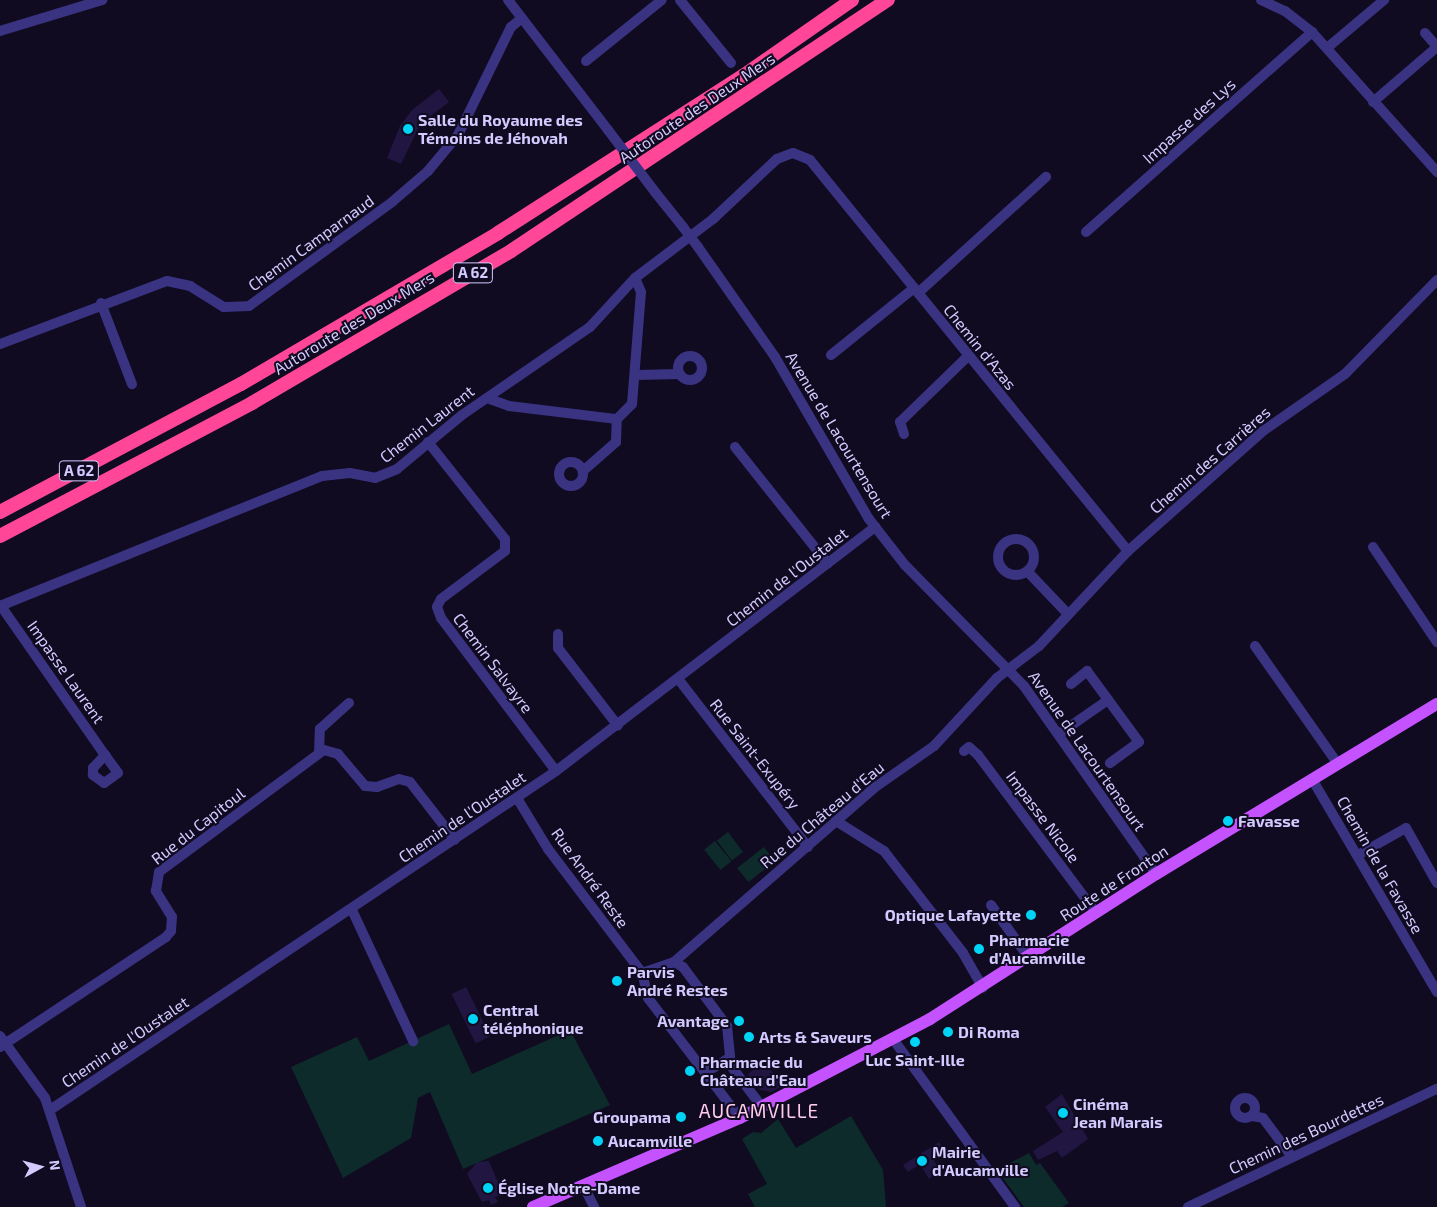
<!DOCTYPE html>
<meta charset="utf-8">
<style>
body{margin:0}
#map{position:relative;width:1437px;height:1207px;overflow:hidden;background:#100b20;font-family:"Exo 2",sans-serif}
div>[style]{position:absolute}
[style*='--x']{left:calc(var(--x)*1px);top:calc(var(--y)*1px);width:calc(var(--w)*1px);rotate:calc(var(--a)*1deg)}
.green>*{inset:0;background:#0e2b2b;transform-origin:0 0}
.building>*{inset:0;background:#211642;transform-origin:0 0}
.minor>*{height:10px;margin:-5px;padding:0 5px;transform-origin:5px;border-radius:5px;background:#393382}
.minor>.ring{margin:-5px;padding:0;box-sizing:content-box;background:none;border:10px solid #393382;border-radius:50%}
.major>*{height:12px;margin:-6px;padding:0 6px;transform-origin:6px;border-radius:6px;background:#c552ff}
.highway>*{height:14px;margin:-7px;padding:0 7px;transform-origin:7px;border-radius:7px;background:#ff4697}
.minor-bridge>*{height:10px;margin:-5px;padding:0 5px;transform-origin:5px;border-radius:5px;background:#393382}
.dots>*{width:14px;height:14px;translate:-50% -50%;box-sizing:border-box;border:2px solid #100b20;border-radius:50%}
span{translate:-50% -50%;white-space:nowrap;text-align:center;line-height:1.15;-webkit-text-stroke:4px #100b20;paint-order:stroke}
.shield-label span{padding:1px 4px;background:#100b20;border:1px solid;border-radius:4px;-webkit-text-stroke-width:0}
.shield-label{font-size:15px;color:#d3cbff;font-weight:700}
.street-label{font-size:16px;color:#d3cbff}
.poi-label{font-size:16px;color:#d3cbff;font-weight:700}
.left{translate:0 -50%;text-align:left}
.right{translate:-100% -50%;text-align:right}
.quarter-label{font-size:19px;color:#ffcdeb;letter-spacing:1px}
.north{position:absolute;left:15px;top:1142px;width:50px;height:50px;-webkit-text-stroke:4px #100b20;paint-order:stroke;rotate:83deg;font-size:14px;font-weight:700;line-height:20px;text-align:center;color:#d3cbff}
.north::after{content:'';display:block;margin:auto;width:18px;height:22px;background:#d3cbff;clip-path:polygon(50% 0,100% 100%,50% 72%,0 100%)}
</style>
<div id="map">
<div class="green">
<i style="left:728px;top:832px;width:25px;height:14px;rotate:53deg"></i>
<i style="left:715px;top:841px;width:26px;height:14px;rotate:51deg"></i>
<i style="left:764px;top:847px;width:18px;height:34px;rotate:52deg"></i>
<i style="clip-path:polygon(449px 1024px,472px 1074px,570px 1030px,610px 1105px,463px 1169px,430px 1092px,418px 1098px,411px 1138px,343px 1178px,291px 1067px,357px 1037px,369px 1061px)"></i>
<i style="clip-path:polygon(851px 1116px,883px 1170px,886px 1207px,755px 1207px,748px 1194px,767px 1184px,742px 1139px,753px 1132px,761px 1133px,778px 1119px,796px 1148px)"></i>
<i style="clip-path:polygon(1029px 1153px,1036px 1165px,1040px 1163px,1069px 1203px,1062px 1207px,1024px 1207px,997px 1170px)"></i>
</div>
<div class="building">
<i style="clip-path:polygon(439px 89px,449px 102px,421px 123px,401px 164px,387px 158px,400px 126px,412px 110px)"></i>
<i style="left:466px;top:987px;width:55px;height:16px;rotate:64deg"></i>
<i style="clip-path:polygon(764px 1061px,783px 1086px,771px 1092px,760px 1090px,748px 1074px)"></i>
<i style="clip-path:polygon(1062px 1094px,1088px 1139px,1062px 1158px,1057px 1151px,1038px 1160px,1033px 1151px,1063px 1132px,1045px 1107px)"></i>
<i style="clip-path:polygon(939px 1142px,944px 1150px,932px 1157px,940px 1171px,929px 1179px,920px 1164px,908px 1172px,903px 1165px)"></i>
<i style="clip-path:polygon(489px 1161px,503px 1194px,495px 1197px,498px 1202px,491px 1205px,489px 1200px,482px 1202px,467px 1174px,477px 1162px)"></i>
</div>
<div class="minor">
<i style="--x:508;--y:0;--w:164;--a:52.4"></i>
<i style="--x:680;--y:0;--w:81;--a:51"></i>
<i style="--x:1261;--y:0;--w:26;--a:25"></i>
<i style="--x:1285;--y:11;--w:34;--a:38"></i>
<i style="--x:1312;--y:32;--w:188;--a:48.2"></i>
<i style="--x:0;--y:31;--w:107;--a:-16.9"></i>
<i style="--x:1425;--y:33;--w:18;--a:49"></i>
<i style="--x:1327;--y:48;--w:75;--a:-40.1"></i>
<i style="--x:586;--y:61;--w:97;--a:-38.8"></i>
<i style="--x:1373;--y:102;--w:84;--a:-40.7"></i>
<i style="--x:655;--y:192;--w:45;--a:51.3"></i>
<i style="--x:1086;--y:232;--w:302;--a:-41.5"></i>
<i style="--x:698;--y:247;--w:134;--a:55"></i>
<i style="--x:775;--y:357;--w:187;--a:59.9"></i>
<i style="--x:869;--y:519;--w:58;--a:52"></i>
<i style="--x:905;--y:565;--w:170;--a:45.5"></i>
<i style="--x:1024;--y:686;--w:230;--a:54.9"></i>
<i style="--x:918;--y:293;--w:173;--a:-42.2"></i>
<i style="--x:101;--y:303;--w:87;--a:69.1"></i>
<i style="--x:0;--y:344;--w:178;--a:-20.7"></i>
<i style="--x:167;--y:281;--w:24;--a:12"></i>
<i style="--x:190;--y:286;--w:40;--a:32"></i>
<i style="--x:224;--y:307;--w:25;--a:-2"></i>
<i style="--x:249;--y:306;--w:177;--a:-36"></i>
<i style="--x:392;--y:202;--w:48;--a:-40.7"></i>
<i style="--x:428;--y:171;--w:47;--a:-50.2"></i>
<i style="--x:458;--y:135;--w:120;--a:-63.9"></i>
<i style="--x:511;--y:27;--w:14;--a:-39"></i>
<i style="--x:831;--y:355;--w:107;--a:-38.9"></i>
<i class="ring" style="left:678px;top:356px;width:14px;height:14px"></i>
<i style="--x:636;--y:375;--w:44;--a:-1.3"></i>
<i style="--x:487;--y:398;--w:23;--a:20"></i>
<i style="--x:509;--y:406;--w:109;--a:6.9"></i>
<i style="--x:617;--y:419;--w:21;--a:-45"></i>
<i style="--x:632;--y:404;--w:112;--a:-85.4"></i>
<i style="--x:641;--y:292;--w:15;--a:-113"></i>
<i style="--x:904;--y:434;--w:13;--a:-108"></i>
<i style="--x:900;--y:422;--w:95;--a:-44.1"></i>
<i style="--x:428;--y:442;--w:124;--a:51.6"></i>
<i style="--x:505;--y:539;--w:12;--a:90"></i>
<i style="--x:505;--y:551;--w:80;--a:143.1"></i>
<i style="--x:441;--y:599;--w:9;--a:117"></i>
<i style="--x:437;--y:607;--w:12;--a:70"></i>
<i style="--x:441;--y:618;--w:191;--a:53.1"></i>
<i style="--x:735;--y:447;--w:149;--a:51.5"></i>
<i class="ring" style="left:559px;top:462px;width:14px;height:14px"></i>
<i style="--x:583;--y:471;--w:44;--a:-41.3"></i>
<i style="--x:616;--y:442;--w:23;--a:-88"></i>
<i class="ring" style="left:998px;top:539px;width:26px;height:26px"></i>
<i style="--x:1373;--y:547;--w:115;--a:56"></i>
<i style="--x:1027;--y:571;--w:59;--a:46.4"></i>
<i style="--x:0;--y:606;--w:347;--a:-22"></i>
<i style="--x:322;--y:476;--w:28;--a:-6"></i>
<i style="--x:350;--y:473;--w:25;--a:11"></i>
<i style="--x:375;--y:478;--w:24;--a:-22"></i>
<i style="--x:397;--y:469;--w:85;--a:-39.7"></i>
<i style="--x:462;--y:415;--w:155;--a:-34.5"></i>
<i style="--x:590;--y:327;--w:67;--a:-47.4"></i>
<i style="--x:635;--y:278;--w:98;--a:-37.1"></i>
<i style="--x:713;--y:219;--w:88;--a:-43.2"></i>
<i style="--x:777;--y:159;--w:17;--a:-21"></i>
<i style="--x:793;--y:153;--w:18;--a:22"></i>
<i style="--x:810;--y:160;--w:504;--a:50.88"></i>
<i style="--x:1;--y:606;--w:182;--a:55.1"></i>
<i style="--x:105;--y:755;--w:22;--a:54"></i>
<i style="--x:118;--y:773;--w:17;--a:144"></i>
<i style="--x:104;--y:783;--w:14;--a:-144"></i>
<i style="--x:93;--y:775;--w:7;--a:-90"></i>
<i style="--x:93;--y:768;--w:18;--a:-47"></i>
<i style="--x:558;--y:634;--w:14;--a:90"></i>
<i style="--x:558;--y:648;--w:98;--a:52.4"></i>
<i style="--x:1255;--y:646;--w:144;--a:54.9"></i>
<i style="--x:679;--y:680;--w:211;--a:52.3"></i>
<i style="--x:1071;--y:684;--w:21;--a:-39"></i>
<i style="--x:1087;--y:671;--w:88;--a:53.8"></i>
<i style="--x:1139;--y:742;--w:36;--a:144"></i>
<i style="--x:1059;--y:734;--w:60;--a:-34.8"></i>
<i style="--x:964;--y:751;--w:6;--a:-39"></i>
<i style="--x:969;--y:747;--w:12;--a:42"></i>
<i style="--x:978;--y:755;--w:197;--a:53.2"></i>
<i style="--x:319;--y:753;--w:24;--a:-88"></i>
<i style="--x:320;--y:729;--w:39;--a:-42"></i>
<i style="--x:1312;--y:779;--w:247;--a:59.6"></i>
<i style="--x:517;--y:798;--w:60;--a:58.7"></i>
<i style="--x:548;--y:849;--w:156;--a:52.8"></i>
<i style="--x:836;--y:821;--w:57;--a:32"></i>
<i style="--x:884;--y:851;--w:129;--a:52.2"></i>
<i style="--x:963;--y:953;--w:40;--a:60.3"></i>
<i style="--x:1358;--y:855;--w:55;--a:-29.4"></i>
<i style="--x:1406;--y:828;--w:63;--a:60.6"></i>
<i style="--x:991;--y:905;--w:65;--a:54.4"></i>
<i style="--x:352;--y:910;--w:145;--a:65"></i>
<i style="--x:674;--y:962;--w:265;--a:-41"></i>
<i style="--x:874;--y:788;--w:73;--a:-35"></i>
<i style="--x:934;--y:746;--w:93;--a:-47.2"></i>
<i style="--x:997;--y:678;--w:53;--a:-37.3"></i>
<i style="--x:1039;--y:646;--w:130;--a:-46.9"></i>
<i style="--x:1128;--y:551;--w:181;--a:-41.6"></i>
<i style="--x:1263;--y:431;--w:100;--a:-34.8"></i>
<i style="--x:1345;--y:374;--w:132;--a:-45.6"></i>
<i style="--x:0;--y:1036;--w:77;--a:54"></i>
<i style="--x:45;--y:1098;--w:115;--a:71.7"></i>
<i style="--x:893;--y:1039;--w:208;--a:54"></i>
<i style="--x:0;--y:1047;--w:199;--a:-33.5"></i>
<i style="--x:166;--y:937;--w:8;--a:-50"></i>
<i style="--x:171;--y:931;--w:14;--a:-86"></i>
<i style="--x:172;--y:917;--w:31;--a:-122"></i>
<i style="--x:156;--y:891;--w:19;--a:-81"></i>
<i style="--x:159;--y:872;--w:205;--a:-36.5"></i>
<i style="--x:324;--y:750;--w:15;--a:16"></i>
<i style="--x:338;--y:754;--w:42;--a:49.8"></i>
<i style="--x:365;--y:786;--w:12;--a:5"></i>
<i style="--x:377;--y:787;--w:23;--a:-20"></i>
<i style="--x:399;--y:779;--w:11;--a:15"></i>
<i style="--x:410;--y:782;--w:73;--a:52.2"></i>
<i style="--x:705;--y:1073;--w:28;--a:-32"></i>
<i class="ring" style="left:1235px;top:1098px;width:10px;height:10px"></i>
<i style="--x:50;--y:1110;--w:609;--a:-33.82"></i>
<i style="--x:556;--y:771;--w:402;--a:-37.4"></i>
<i style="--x:1252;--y:1116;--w:11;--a:10"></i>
<i style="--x:1263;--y:1118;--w:49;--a:53.4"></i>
<i style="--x:740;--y:1118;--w:151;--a:-127.5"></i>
<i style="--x:648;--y:998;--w:26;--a:-103"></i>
<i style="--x:642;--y:973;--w:34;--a:-19"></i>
<i style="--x:674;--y:962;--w:10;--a:29"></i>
<i style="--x:683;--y:967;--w:74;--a:53.3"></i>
<i style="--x:727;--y:1026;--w:40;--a:84.3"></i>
<i style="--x:731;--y:1066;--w:51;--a:52.9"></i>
<i style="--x:583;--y:1185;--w:25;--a:63"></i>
<i style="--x:1188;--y:1207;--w:276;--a:-25.4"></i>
</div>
<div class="major">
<i style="--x:533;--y:1207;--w:225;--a:-23.3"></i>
<i style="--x:740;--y:1118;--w:214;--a:-27.5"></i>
<i style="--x:930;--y:1019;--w:269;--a:-32.7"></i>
<i style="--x:1156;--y:874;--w:328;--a:-31.2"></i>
</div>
<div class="highway">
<i style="--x:0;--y:512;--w:273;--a:-28"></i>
<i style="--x:241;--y:384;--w:298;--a:-30.4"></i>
<i style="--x:498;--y:233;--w:291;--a:-32.7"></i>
<i style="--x:743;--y:76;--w:133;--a:-34.9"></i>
<i style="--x:0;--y:536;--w:285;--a:-27.8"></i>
<i style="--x:252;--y:403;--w:300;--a:-30.4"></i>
<i style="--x:511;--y:251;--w:453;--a:-33.7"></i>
</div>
<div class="minor-bridge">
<i style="--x:608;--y:130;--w:78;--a:52.8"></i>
<i style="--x:683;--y:227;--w:25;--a:53"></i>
</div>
<div class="dots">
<i style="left:408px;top:129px;background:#00d4f6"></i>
<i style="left:1228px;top:821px;background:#00d4f6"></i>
<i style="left:1031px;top:915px;background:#00d4f6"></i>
<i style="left:979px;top:949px;background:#00d4f6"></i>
<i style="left:617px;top:981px;background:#00d4f6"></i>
<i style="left:473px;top:1019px;background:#00d4f6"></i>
<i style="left:739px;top:1021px;background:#00d4f6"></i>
<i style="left:948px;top:1032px;background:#00d4f6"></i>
<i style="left:749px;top:1037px;background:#00d4f6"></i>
<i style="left:915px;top:1042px;background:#00d4f6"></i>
<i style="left:690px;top:1071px;background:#00d4f6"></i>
<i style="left:1063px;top:1113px;background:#00d4f6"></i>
<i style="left:681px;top:1117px;background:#00d4f6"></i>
<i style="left:598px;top:1141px;background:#00d4f6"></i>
<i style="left:922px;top:1161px;background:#00d4f6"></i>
<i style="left:488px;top:1188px;background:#00d4f6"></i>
</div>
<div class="shield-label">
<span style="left:473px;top:273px">A 62</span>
<span style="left:79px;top:471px">A 62</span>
</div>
<div class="street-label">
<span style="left:697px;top:108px;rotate:-34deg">Autoroute des Deux Mers</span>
<span style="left:1189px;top:121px;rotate:-42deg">Impasse des Lys</span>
<span style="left:311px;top:243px;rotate:-36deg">Chemin Camparnaud</span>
<span style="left:354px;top:323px;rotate:-31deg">Autoroute des Deux Mers</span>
<span style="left:980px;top:347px;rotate:51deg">Chemin d'Azas</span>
<span style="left:427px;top:424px;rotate:-38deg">Chemin Laurent</span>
<span style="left:839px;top:435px;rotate:59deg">Avenue de Lacourtensourt</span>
<span style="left:1210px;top:460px;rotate:-41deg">Chemin des Carrières</span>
<span style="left:787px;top:577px;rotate:-38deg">Chemin de l'Oustalet</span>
<span style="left:493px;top:663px;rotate:53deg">Chemin Salvayre</span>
<span style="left:66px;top:672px;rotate:55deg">Impasse Laurent</span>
<span style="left:1087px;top:751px;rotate:55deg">Avenue de Lacourtensourt</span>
<span style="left:755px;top:754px;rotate:52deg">Rue Saint-Exupéry</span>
<span style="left:822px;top:815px;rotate:-40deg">Rue du Château d'Eau</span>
<span style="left:462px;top:817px;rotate:-34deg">Chemin de l'Oustalet</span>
<span style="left:1043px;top:817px;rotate:53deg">Impasse Nicole</span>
<span style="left:198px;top:826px;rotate:-38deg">Rue du Capitoul</span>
<span style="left:1380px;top:865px;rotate:60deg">Chemin de la Favasse</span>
<span style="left:590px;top:878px;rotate:54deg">Rue André Reste</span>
<span style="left:1114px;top:883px;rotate:-33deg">Route de Fronton</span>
<span style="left:125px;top:1042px;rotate:-34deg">Chemin de l'Oustalet</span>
<span style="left:1306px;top:1134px;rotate:-25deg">Chemin des Bourdettes</span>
</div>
<div class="poi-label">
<span class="left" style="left:418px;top:129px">Salle du Royaume des<br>Témoins de Jéhovah</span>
<span class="left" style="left:1238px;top:821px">Favasse</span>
<span class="right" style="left:1021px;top:915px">Optique Lafayette</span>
<span class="left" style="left:989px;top:949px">Pharmacie<br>d'Aucamville</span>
<span class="left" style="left:627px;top:981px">Parvis<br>André Restes</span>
<span class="left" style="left:483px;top:1019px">Central<br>téléphonique</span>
<span class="right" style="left:729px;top:1021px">Avantage</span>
<span class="left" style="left:958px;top:1032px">Di Roma</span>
<span class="left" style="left:759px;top:1037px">Arts &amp; Saveurs</span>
<span style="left:915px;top:1060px">Luc Saint-Ille</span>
<span class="left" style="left:700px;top:1071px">Pharmacie du<br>Château d'Eau</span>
<span class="left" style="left:1073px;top:1113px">Cinéma<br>Jean Marais</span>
<span class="right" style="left:671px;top:1117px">Groupama</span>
<span class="left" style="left:608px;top:1141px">Aucamville</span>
<span class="left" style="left:932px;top:1161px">Mairie<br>d'Aucamville</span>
<span class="left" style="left:498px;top:1188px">Église Notre-Dame</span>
</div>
<div class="quarter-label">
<span style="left:759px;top:1111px">AUCAMVILLE</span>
</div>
<div class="north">N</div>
</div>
